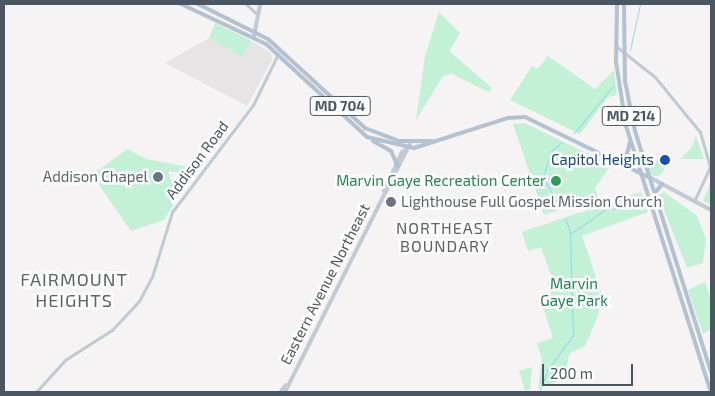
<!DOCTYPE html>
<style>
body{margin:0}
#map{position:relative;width:715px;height:396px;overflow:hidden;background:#f5f3f3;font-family:"Exo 2",sans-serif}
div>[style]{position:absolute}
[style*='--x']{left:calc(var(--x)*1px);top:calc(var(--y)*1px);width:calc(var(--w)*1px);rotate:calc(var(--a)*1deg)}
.education>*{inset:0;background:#e6e4e5}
.green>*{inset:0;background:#c3f1d5}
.round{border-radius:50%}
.stream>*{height:1px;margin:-0.5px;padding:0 0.5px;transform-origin:0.5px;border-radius:0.5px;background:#90daee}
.tertiary>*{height:3px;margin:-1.5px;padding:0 1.5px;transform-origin:1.5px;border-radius:1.5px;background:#c1cad2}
.secondary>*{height:4px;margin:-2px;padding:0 2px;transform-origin:2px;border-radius:2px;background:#c1cbd6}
.primary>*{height:4px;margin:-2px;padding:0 2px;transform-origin:2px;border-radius:2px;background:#b3c2d1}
.dots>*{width:14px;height:14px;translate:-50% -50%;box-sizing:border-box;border:2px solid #fff;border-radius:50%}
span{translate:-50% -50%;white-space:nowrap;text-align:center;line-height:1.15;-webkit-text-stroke:5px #fff;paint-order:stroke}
.shield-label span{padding:1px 4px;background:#fff;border:1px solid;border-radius:4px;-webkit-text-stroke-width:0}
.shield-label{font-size:14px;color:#4a5661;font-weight:700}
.street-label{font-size:15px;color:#4a5661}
.transit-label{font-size:15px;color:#164399}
.right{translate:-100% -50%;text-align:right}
.worship-label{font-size:15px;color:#5b616d}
.left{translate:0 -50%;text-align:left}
.leisure-label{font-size:15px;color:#27864d}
.park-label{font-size:15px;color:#17864f}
.neighbourhood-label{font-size:16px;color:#5f6368;letter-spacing:1px}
.quarter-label{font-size:18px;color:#5f6368;letter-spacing:1px}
.frame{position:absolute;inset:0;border:5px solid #4a5661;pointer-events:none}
.scale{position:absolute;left:542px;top:364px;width:91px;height:22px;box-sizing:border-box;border:2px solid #4a5661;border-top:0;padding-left:6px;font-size:15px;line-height:18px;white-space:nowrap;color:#4a5661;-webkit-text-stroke:4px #fff;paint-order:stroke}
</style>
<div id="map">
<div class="education">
<i style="clip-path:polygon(209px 38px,242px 56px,252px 41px,271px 53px,272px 60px,247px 106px,165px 63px)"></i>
</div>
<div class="green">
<i style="clip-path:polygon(439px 12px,460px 33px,449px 51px,492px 88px,489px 92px,452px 74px,443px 76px,416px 120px,425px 56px)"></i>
<i style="clip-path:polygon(215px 23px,252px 41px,242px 57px,209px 38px)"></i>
<i style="clip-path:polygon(548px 56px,595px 89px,614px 70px,617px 95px,608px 97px,580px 134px,510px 100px,532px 66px,538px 69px)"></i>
<i style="clip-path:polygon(525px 123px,611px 165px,595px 188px,598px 197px,544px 215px,513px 124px)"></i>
<i style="clip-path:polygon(696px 136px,704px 159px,680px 159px,692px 147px)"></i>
<i style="clip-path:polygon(127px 149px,146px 159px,194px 168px,192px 174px,168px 171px,171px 180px,189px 179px,164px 220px,131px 231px,92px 175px)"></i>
<i class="round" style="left:648px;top:160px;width:16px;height:16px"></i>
<i style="clip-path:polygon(711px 182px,711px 205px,703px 201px)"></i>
<i style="clip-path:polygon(641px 192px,648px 212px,582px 236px,602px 295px,598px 316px,585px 346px,569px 354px,565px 379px,538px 388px,542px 360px,537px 343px,553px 338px,543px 307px,553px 304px,547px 282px,553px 280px,541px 247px,528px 251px,522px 232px)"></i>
<i style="clip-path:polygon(664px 192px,697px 216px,706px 239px,703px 263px,687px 268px,658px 195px)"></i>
<i style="clip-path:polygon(705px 282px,711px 299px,711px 329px,703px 334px,688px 290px)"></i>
<i style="clip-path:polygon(532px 367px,530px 389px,525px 391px,519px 371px)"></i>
</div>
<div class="stream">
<i style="--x:630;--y:50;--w:47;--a:-77.7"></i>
<i style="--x:574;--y:133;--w:61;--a:-50.3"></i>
<i style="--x:561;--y:209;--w:37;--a:-119"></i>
<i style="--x:543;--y:177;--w:27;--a:-73"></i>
<i style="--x:551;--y:151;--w:14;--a:-39"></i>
<i style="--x:570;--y:234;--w:44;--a:-34.8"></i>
<i style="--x:606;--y:209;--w:15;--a:-4"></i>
<i style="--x:621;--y:208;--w:22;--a:-30"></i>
<i style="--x:539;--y:392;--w:25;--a:-69"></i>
<i style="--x:548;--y:369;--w:42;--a:-53.7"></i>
<i style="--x:573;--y:335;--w:103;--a:-91.7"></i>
<i style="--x:570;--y:232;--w:15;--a:-110"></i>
</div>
<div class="tertiary">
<i style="--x:246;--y:4;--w:16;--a:43"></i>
<i style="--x:617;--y:47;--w:48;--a:38.3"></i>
<i style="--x:655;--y:77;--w:71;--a:50.7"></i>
<i style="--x:700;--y:132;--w:36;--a:74"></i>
<i style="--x:710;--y:167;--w:38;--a:115"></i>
<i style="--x:36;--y:392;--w:43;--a:-47.8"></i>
<i style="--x:65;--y:360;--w:56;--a:-32.6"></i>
<i style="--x:112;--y:330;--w:40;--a:-47"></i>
<i style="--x:139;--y:301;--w:27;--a:-62"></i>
<i style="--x:152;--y:277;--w:68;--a:-72.9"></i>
<i style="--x:172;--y:212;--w:134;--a:-52.9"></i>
<i style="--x:253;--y:105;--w:57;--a:-63.9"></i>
</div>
<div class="secondary">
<i style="--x:254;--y:36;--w:33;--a:-79"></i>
<i style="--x:649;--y:177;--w:70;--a:28"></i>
<i style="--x:384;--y:191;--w:43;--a:-65.2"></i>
<i style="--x:402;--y:152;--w:6;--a:-31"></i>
<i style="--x:280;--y:392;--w:9;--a:-49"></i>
<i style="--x:285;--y:392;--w:279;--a:-63.3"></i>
</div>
<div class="primary">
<i style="--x:181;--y:4;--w:94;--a:25.2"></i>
<i style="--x:266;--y:44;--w:137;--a:42.6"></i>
<i style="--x:367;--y:137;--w:48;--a:13.2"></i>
<i style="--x:414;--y:148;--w:99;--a:-17.7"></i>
<i style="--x:508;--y:118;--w:17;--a:-3"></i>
<i style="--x:525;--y:117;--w:137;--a:26"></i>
<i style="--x:198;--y:4;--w:78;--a:26.6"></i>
<i style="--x:268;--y:39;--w:132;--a:42.5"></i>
<i style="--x:365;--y:128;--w:36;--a:21"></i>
<i style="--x:399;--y:141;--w:33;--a:0"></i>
<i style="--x:617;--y:4;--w:58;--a:91"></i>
<i style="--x:616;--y:62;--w:65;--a:81.1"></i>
<i style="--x:626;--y:126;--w:279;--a:72.3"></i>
<i style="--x:624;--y:4;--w:77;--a:89.3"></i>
<i style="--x:625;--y:81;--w:51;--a:78.7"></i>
<i style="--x:635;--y:131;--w:253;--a:72.5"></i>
<i style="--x:373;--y:141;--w:21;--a:29"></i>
<i style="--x:391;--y:151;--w:17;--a:66"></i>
<i style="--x:616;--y:160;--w:13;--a:-29"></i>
<i style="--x:627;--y:154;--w:12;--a:-76"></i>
<i style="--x:654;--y:194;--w:13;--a:-51"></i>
</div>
<div class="dots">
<i style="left:665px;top:160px;background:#1a4fb4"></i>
<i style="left:158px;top:177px;background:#6b7280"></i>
<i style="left:556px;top:181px;background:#2e9e5b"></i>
<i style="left:391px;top:202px;background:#6b7280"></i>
</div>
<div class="shield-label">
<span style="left:340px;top:106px">MD 704</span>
<span style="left:631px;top:116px">MD 214</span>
</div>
<div class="street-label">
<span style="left:197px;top:160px;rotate:-53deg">Addison Road</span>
<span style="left:325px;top:284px;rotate:-63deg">Eastern Avenue Northeast</span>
</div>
<div class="transit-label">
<span class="right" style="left:654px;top:160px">Capitol Heights</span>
</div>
<div class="worship-label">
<span class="right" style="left:148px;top:177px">Addison Chapel</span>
<span class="left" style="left:401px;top:202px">Lighthouse Full Gospel Mission Church</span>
</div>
<div class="leisure-label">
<span class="right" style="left:546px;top:181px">Marvin Gaye Recreation Center</span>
</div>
<div class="park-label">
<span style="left:574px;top:292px">Marvin<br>Gaye Park</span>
</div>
<div class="neighbourhood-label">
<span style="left:445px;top:237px">NORTHEAST<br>BOUNDARY</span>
</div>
<div class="quarter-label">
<span style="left:74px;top:290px">FAIRMOUNT<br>HEIGHTS</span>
</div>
<div class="frame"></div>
<div class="scale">200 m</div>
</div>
